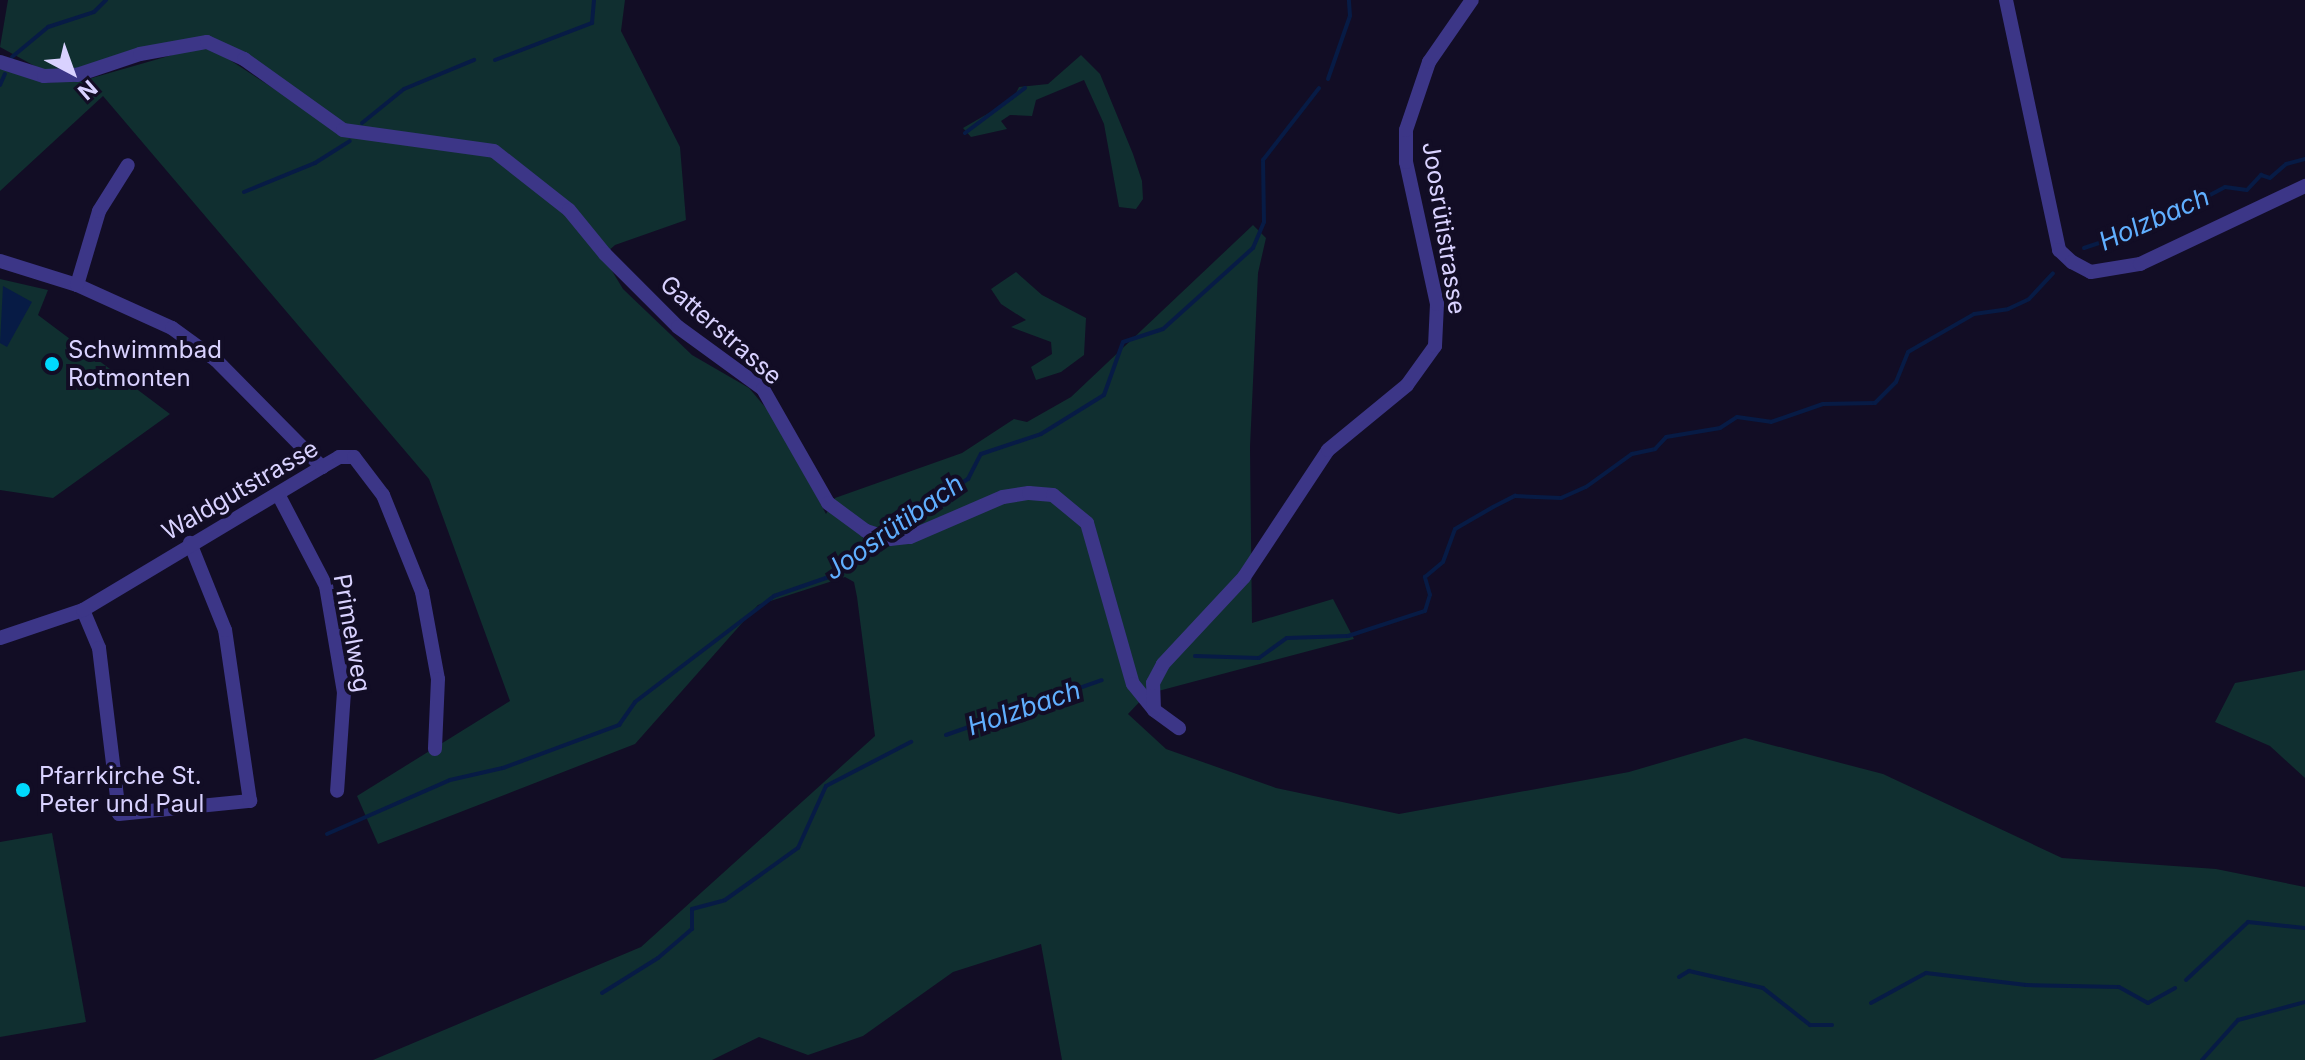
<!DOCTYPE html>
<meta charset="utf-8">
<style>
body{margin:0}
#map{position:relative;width:2305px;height:1060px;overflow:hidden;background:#120d25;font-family:Inter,sans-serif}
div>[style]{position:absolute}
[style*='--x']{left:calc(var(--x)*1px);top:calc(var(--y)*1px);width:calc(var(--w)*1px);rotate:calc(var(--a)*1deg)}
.green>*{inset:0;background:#102f30}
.water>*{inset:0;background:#071b45}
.stream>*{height:4px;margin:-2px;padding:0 2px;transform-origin:2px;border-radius:2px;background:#071b45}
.street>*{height:14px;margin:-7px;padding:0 7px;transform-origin:7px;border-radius:7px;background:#3c3687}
.dots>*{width:22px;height:22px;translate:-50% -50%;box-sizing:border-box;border:4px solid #120d25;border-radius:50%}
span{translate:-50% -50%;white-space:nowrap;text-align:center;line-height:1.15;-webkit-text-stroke:8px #120d25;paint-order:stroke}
.street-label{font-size:24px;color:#d9d2ff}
.poi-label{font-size:24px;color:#d9d2ff}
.left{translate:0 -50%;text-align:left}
.water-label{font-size:26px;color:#60afff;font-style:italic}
.north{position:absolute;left:32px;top:32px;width:80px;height:80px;-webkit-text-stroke:6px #120d25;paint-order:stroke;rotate:139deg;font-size:22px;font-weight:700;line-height:32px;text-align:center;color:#d9d2ff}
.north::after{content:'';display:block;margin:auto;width:28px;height:36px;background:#d9d2ff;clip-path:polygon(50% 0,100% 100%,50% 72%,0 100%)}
</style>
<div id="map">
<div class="green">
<i style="clip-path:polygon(8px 0,625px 0,621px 31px,680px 147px,686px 220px,615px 245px,606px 253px,496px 145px,343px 126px,207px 36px,77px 69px,42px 70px,0 47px)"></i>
<i style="clip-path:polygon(207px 45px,342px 133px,495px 154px,534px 180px,603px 256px,623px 289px,692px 355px,749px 388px,777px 421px,826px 514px,835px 498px,962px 453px,1014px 419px,1027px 422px,1071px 397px,1253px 225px,1266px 238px,1258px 273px,1250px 447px,1252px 623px,1333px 599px,1354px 639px,1147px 694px,1128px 714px,1166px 749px,1276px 788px,1399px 814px,1629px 772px,1745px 738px,1883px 774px,2062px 858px,2216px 869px,2305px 887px,2305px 1060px,1062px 1060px,1041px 944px,953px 972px,863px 1036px,808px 1055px,759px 1037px,712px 1060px,373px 1060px,641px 947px,875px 736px,857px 597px,854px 582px,845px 577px,758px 605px,635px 744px,378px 844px,357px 796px,510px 701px,429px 479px,103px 96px,0 191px,0 66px,44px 83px,85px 80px)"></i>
<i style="clip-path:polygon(1081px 55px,1100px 74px,1133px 154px,1142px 181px,1143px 199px,1136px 209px,1119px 207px,1104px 124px,1084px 80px,1036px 100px,1032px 116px,1010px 115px,1001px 121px,1007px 129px,971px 137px,963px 128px,1013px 99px,1019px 87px,1048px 84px)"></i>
<i style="clip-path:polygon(1016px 272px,1042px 295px,1086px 318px,1084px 355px,1061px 372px,1036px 380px,1031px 367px,1052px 354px,1051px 342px,1011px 327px,1026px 320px,1001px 304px,991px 289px)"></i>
<i style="clip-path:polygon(0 279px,48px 290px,38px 315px,170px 414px,53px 498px,0 490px)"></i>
<i style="clip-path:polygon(2305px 670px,2305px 778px,2270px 746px,2215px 722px,2235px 683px)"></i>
<i style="clip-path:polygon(52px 833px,86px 1022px,0 1037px,0 842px)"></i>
</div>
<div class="water">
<i style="clip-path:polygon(3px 286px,32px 302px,7px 347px,0 343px)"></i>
</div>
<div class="stream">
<i style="--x:12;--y:57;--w:47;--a:-39.8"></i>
<i style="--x:48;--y:27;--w:48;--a:-18.1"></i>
<i style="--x:94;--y:12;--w:17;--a:-45"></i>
<i style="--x:495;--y:60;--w:104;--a:-20.9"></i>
<i style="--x:592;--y:23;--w:23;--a:-85"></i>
<i style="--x:1328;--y:79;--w:67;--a:-70.8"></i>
<i style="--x:1350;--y:16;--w:16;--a:-94"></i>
<i style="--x:0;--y:85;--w:12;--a:-66"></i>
<i style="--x:362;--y:123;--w:54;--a:-39"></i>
<i style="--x:404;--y:89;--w:76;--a:-22.5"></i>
<i style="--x:965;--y:133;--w:75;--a:-36.9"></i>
<i style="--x:244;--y:192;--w:77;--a:-22.2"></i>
<i style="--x:315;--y:163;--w:41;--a:-32.2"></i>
<i style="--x:2084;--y:248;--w:73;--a:-18.4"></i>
<i style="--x:2153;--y:225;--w:81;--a:-27.8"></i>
<i style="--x:2225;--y:187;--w:22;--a:8"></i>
<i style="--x:2247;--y:190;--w:21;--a:-47"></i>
<i style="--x:2261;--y:175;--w:9;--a:18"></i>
<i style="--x:2270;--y:178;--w:21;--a:-41"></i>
<i style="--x:2286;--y:164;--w:20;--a:-15"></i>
<i style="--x:886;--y:534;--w:99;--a:-33.9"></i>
<i style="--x:968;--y:479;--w:28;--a:-63"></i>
<i style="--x:981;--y:454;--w:63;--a:-18.4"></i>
<i style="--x:1041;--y:434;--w:74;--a:-31.8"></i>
<i style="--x:1104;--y:395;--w:56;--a:-70.3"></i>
<i style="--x:1123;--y:342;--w:42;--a:-18"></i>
<i style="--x:1163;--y:329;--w:121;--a:-42"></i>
<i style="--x:1253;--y:248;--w:28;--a:-67"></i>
<i style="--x:1264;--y:222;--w:62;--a:-90.9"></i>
<i style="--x:1263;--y:160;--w:91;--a:-52.1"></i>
<i style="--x:1195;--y:656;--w:64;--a:1.8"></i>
<i style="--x:1259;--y:658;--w:34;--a:-36"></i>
<i style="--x:1287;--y:638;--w:61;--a:-1.9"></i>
<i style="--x:1348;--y:636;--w:81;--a:-18"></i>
<i style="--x:1425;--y:611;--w:17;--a:-73"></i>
<i style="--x:1430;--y:595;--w:19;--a:-106"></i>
<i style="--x:1425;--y:577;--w:23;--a:-40"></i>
<i style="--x:1443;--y:562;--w:35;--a:-70"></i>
<i style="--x:1455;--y:529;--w:44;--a:-30.1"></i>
<i style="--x:1493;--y:507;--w:25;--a:-27"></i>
<i style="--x:1515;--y:496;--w:46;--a:2.5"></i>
<i style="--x:1561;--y:498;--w:27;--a:-24"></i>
<i style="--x:1586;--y:487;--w:57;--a:-35.7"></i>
<i style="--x:1632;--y:454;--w:24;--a:-12"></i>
<i style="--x:1655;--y:449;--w:16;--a:-47"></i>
<i style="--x:1666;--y:437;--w:55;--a:-9.5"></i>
<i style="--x:1720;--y:428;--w:20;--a:-33"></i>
<i style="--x:1737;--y:417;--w:34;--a:8"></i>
<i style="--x:1771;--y:422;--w:55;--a:-19.1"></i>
<i style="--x:1823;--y:404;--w:52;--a:-1.1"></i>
<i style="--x:1875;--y:403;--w:30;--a:-45"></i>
<i style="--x:1896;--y:382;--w:32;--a:-68"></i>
<i style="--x:1908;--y:352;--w:76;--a:-29.9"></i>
<i style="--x:1974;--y:314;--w:34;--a:-8"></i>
<i style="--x:2008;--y:309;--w:23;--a:-25"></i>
<i style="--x:2029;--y:299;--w:35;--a:-47"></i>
<i style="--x:946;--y:735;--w:165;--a:-19.4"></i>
<i style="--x:327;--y:834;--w:134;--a:-23.7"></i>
<i style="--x:450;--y:780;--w:54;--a:-12.8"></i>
<i style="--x:503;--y:768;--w:124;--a:-20.3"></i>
<i style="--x:619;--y:725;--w:28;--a:-55"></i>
<i style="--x:635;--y:702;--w:175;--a:-37.3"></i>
<i style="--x:774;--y:596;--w:55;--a:-19.1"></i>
<i style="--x:826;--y:578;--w:65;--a:-35.6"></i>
<i style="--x:1679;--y:977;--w:12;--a:-31"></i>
<i style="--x:1689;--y:971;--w:76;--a:12.9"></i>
<i style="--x:1763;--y:988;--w:60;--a:38.2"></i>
<i style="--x:1810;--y:1025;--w:22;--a:0"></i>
<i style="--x:2186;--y:980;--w:85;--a:-43.1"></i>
<i style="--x:2248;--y:922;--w:57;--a:6"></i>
<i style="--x:602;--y:993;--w:66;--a:-32"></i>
<i style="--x:658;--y:958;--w:45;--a:-40.5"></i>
<i style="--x:692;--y:929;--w:20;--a:-90"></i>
<i style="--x:692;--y:909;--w:34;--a:-15"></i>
<i style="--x:725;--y:900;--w:90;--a:-35.5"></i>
<i style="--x:798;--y:848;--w:68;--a:-65.7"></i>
<i style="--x:826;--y:786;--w:96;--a:-27.4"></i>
<i style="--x:1871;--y:1003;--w:63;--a:-28.6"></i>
<i style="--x:1926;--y:973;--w:101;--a:6.8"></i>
<i style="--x:2026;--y:985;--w:93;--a:1.2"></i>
<i style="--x:2119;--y:987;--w:33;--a:29"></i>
<i style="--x:2148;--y:1003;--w:31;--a:-29"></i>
<i style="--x:2202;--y:1060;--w:54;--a:-48"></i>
<i style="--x:2238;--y:1020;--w:69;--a:-15"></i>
</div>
<div class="street">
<i style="--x:2006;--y:0;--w:256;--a:78"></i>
<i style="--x:2059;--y:250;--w:18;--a:43"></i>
<i style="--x:2072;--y:262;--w:21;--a:28"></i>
<i style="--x:2091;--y:272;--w:50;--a:-9.3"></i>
<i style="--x:2140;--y:264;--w:183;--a:-25.3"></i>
<i style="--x:0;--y:62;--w:46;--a:17.7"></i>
<i style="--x:44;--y:76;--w:33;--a:-2"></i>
<i style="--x:77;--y:75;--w:66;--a:-18.4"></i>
<i style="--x:140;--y:54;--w:68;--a:-10.2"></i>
<i style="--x:207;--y:42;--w:41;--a:24.7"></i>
<i style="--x:244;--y:59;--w:122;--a:35.6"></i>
<i style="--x:343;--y:130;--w:152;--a:7.9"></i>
<i style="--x:494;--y:151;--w:95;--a:38.2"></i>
<i style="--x:569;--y:210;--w:57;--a:50.7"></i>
<i style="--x:605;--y:254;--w:103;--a:45"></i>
<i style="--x:678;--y:327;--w:105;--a:36.1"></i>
<i style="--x:763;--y:389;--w:131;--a:60.3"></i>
<i style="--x:828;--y:503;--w:47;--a:36.4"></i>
<i style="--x:866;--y:531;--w:25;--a:18"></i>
<i style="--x:890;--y:539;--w:20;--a:-6"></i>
<i style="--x:910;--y:537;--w:101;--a:-23.3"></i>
<i style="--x:1003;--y:497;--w:26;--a:-9"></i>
<i style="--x:1029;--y:493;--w:24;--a:5"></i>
<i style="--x:1053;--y:495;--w:44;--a:39.5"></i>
<i style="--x:1087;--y:523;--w:167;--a:74.1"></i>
<i style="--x:1133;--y:684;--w:33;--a:51"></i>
<i style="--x:1154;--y:710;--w:31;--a:36"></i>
<i style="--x:0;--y:261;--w:81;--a:17.3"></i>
<i style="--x:77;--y:285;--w:104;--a:24.4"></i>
<i style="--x:172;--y:328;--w:54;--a:36"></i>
<i style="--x:216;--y:360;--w:151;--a:45.3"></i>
<i style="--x:77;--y:285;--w:77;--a:-73.4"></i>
<i style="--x:99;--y:211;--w:54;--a:-57.8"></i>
<i style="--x:278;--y:494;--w:104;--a:62.4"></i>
<i style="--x:326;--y:586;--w:108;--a:80.4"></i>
<i style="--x:344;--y:692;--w:99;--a:94"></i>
<i style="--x:83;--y:610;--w:41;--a:67.2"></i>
<i style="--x:99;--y:648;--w:167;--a:83.1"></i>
<i style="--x:119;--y:814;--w:132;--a:-5.7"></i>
<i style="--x:250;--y:801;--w:173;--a:-98.3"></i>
<i style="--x:225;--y:630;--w:94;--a:-111.9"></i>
<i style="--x:0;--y:638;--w:88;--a:-18.6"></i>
<i style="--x:83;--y:610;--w:279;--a:-30.9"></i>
<i style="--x:322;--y:467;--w:20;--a:-30"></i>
<i style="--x:339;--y:457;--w:15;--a:0"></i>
<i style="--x:354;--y:457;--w:48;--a:52.7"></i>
<i style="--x:383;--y:495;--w:105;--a:68.1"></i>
<i style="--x:422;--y:592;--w:88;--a:79.6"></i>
<i style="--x:438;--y:679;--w:70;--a:92.5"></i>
<i style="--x:1154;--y:710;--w:27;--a:-92"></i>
<i style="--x:1153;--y:683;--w:21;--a:-62"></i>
<i style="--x:1163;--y:664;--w:119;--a:-47"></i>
<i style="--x:1244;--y:577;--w:152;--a:-56.5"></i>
<i style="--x:1328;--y:450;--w:102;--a:-39.4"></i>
<i style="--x:1407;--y:385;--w:48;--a:-54.3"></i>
<i style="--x:1435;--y:346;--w:42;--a:-87.3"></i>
<i style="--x:1437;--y:304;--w:145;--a:-102.3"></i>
<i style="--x:1406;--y:162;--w:32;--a:-90"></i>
<i style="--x:1406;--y:130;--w:72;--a:-71.3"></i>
<i style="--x:1429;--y:62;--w:75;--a:-55.3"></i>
</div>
<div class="dots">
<i style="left:52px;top:364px;background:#00d9fd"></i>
<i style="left:23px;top:790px;background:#00d9fd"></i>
</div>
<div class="street-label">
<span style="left:1444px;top:228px;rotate:81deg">Joosrütistrasse</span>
<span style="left:721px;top:330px;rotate:41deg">Gatterstrasse</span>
<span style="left:240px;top:490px;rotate:-30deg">Waldgutstrasse</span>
<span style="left:352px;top:633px;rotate:80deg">Primelweg</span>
</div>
<div class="poi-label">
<span class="left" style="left:68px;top:364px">Schwimmbad<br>Rotmonten</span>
<span class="left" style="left:39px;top:790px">Pfarrkirche St.<br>Peter und Paul</span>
</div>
<div class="water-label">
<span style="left:2154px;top:219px;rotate:-24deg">Holzbach</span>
<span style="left:894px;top:527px;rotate:-35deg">Joosrütibach</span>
<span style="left:1024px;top:708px;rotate:-19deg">Holzbach</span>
</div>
<div class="north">N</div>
</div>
